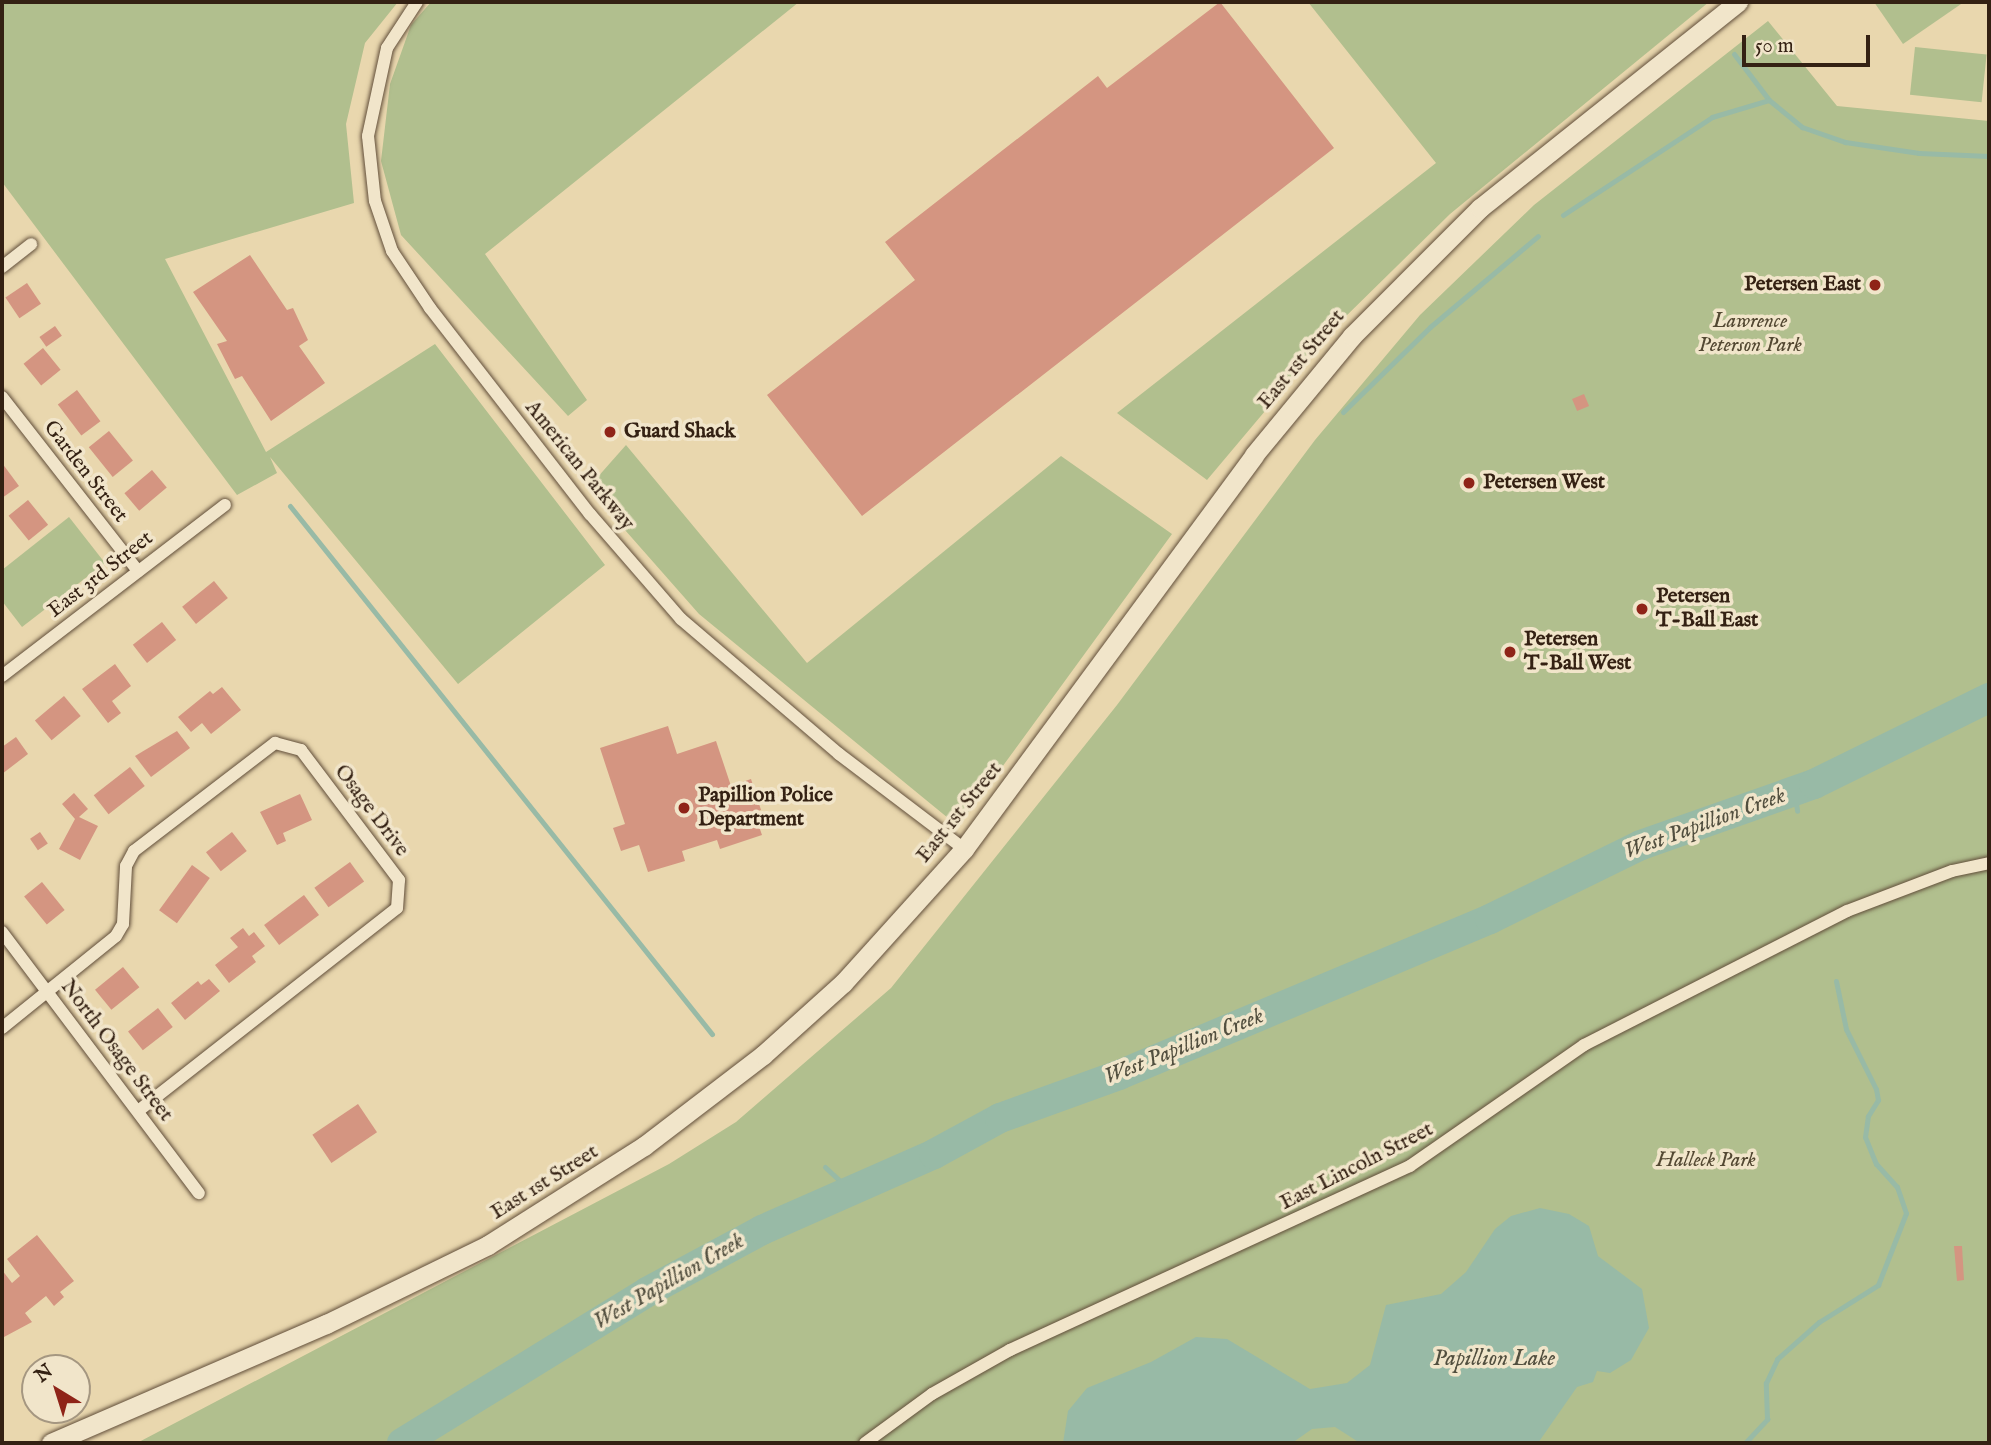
<!DOCTYPE html>
<style>
body{margin:0}
#map{position:relative;width:1991px;height:1445px;overflow:hidden;background:#e9d7ae;font-family:"IM FELL English",serif}
div>[style]{position:absolute}
[style*='--x']{left:calc(var(--x)*1px);top:calc(var(--y)*1px);width:calc(var(--w)*1px);rotate:calc(var(--a)*1deg)}
.green>*{inset:0;background:#b1bf8e;transform-origin:0 0}
.water>*{inset:0;background:#98baa6}
.stream>*{height:5px;margin:-2.5px;padding:0 2.5px;transform-origin:2.5px;border-radius:2.5px;background:#98baa6}
.river>*{height:30px;margin:-15px;padding:0 15px;transform-origin:15px;border-radius:15px;background:#98baa6}
.building>*{inset:0;background:#d49581;transform-origin:0 0}
.roads{filter:drop-shadow(0 0 2px #614e3a) drop-shadow(0 0 2px #614e3a)}
.minor>*{height:12px;margin:-6px;padding:0 6px;transform-origin:6px;border-radius:6px;background:#f1e5ca}
.secondary>*{height:19px;margin:-9.5px;padding:0 9.5px;transform-origin:9.5px;border-radius:9.5px;background:#f1e5ca}
.dots>*{width:19px;height:19px;translate:-50% -50%;box-sizing:border-box;border:4px solid #f1e5ca;border-radius:50%}
span{translate:-50% -50%;white-space:nowrap;text-align:center;line-height:1.15;-webkit-text-stroke:7px #f1e5ca;paint-order:stroke}
.poi-label{font-size:21px;color:#342113;font-weight:700}
.right{translate:-100% -50%;text-align:right}
.left{translate:0 -50%;text-align:left}
.park-label{font-size:21px;color:#534832;font-style:italic}
.street-label{font-size:21px;color:#342113}
.water-label{font-size:23px;color:#524f3f;font-style:italic}
.frame{position:absolute;inset:0;border:4px solid #342113;pointer-events:none}
.north{position:absolute;left:21px;top:1354px;width:70px;height:70px;box-sizing:border-box;background:#f1e5ca;border:2px solid #a59781;border-radius:50%;rotate:322deg;font-size:19px;font-weight:700;line-height:28px;text-align:center;color:#342113}
.north::after{content:'';display:block;margin:auto;width:24px;height:32px;background:#8f2418;clip-path:polygon(50% 0,100% 100%,50% 72%,0 100%)}
.scale{position:absolute;left:1742px;top:35px;width:128px;height:32px;box-sizing:border-box;border:4px solid #342113;border-top:0;padding-left:9px;font-size:21px;line-height:24px;white-space:nowrap;color:#342113;-webkit-text-stroke:5px #f1e5ca;paint-order:stroke}
</style>
<div id="map">
<div class="green">
<div style="clip-path:polygon(2px 2px,398px 2px,365px 43px,346px 124px,354px 203px,165px 259px,266px 452px,435px 344px,605px 565px,458px 684px,270px 457px,277px 473px,237px 495px,2px 182px)"></div>
<div style="clip-path:polygon(431px 2px,799px 2px,485px 254px,587px 400px,568px 416px,401px 235px,381px 161px,390px 84px,411px 25px)"></div>
<div style="clip-path:polygon(1308px 2px,1709px 2px,1450px 214px,1339px 323px,1207px 480px,1117px 413px,1436px 163px)"></div>
<div style="clip-path:polygon(1874px 2px,1964px 2px,1903px 44px)"></div>
<div style="clip-path:polygon(1768px 21px,1837px 106px,1989px 121px,1989px 1443px,137px 1443px,669px 1164px,736px 1122px,891px 988px,1117px 705px,1315px 440px,1420px 315px,1534px 205px)"></div>
<div style="left:1915px;top:47px;width:72px;height:48px;rotate:6deg"></div>
<div style="clip-path:polygon(626px 445px,807px 663px,1061px 456px,1172px 534px,970px 811px,948px 818px,699px 614px,588px 488px)"></div>
<div style="clip-path:polygon(69px 517px,105px 563px,22px 627px,2px 601px,2px 570px)"></div>
</div>
<div class="water">
<div style="clip-path:polygon(1540px 1208px,1569px 1214px,1589px 1226px,1598px 1256px,1642px 1289px,1649px 1328px,1631px 1360px,1610px 1373px,1597px 1371px,1593px 1382px,1577px 1387px,1538px 1443px,1360px 1443px,1335px 1427px,1312px 1429px,1292px 1443px,1063px 1443px,1068px 1411px,1087px 1388px,1151px 1362px,1196px 1337px,1227px 1339px,1310px 1389px,1347px 1383px,1370px 1365px,1386px 1305px,1441px 1294px,1466px 1272px,1495px 1229px,1511px 1216px)"></div>
</div>
<div class="stream">
<div style="--x:1734;--y:54;--w:58;--a:52.7"></div>
<div style="--x:1769;--y:100;--w:43;--a:39.3"></div>
<div style="--x:1802;--y:127;--w:46;--a:19.2"></div>
<div style="--x:1845;--y:142;--w:75;--a:8.5"></div>
<div style="--x:1919;--y:153;--w:70;--a:2.5"></div>
<div style="--x:1563;--y:215;--w:178;--a:-33.3"></div>
<div style="--x:1712;--y:117;--w:59;--a:-16.6"></div>
<div style="--x:1343;--y:412;--w:122;--a:-44.3"></div>
<div style="--x:1430;--y:327;--w:141;--a:-40.1"></div>
<div style="--x:290;--y:506;--w:676;--a:51.37"></div>
<div style="--x:1794;--y:791;--w:20;--a:81"></div>
<div style="--x:825;--y:1167;--w:34;--a:43"></div>
<div style="--x:1745;--y:1443;--w:33;--a:-47"></div>
<div style="--x:1767;--y:1419;--w:36;--a:-92"></div>
<div style="--x:1766;--y:1383;--w:26;--a:-65"></div>
<div style="--x:1777;--y:1359;--w:56;--a:-41.4"></div>
<div style="--x:1819;--y:1322;--w:70;--a:-32.1"></div>
<div style="--x:1878;--y:1285;--w:77;--a:-68.7"></div>
<div style="--x:1906;--y:1213;--w:28;--a:-109"></div>
<div style="--x:1897;--y:1187;--w:31;--a:-132"></div>
<div style="--x:1876;--y:1164;--w:29;--a:-112"></div>
<div style="--x:1865;--y:1137;--w:21;--a:-82"></div>
<div style="--x:1868;--y:1116;--w:19;--a:-58"></div>
<div style="--x:1878;--y:1100;--w:11;--a:-100"></div>
<div style="--x:1876;--y:1089;--w:67;--a:-116.6"></div>
<div style="--x:1846;--y:1029;--w:49;--a:-101.8"></div>
</div>
<div class="river">
<div style="--x:402;--y:1443;--w:288;--a:-31.6"></div>
<div style="--x:647;--y:1292;--w:131;--a:-28.3"></div>
<div style="--x:762;--y:1230;--w:188;--a:-23.8"></div>
<div style="--x:934;--y:1154;--w:75;--a:-28.6"></div>
<div style="--x:1000;--y:1118;--w:127;--a:-19.9"></div>
<div style="--x:1119;--y:1075;--w:402;--a:-22.8"></div>
<div style="--x:1490;--y:919;--w:168;--a:-26.1"></div>
<div style="--x:1641;--y:845;--w:183;--a:-19.4"></div>
<div style="--x:1814;--y:784;--w:195;--a:-26.2"></div>
</div>
<div class="building">
<div style="clip-path:polygon(1220px 2px,1334px 148px,862px 516px,767px 395px,915px 280px,885px 242px,1098px 76px,1107px 88px)"></div>
<div style="clip-path:polygon(250px 255px,287px 310px,293px 308px,308px 340px,299px 346px,325px 383px,271px 421px,242px 376px,235px 379px,217px 344px,227px 341px,193px 292px)"></div>
<div style="left:27px;top:283px;width:25px;height:26px;rotate:56deg"></div>
<div style="left:55px;top:326px;width:12px;height:19px;rotate:55deg"></div>
<div style="left:43px;top:348px;width:28px;height:25px;rotate:51deg"></div>
<div style="left:77px;top:390px;width:39px;height:24px;rotate:53deg"></div>
<div style="left:1584px;top:394px;width:13px;height:13px;rotate:67deg"></div>
<div style="left:613px;top:425px;width:8px;height:12px;rotate:50deg"></div>
<div style="left:109px;top:431px;width:38px;height:26px;rotate:51deg"></div>
<div style="clip-path:polygon(2px 463px,19px 486px,2px 498px)"></div>
<div style="left:152px;top:470px;width:23px;height:36px;rotate:50deg"></div>
<div style="left:28px;top:500px;width:32px;height:25px;rotate:51deg"></div>
<div style="left:214px;top:581px;width:22px;height:41px;rotate:51deg"></div>
<div style="left:162px;top:622px;width:23px;height:37px;rotate:52deg"></div>
<div style="clip-path:polygon(115px 664px,131px 686px,112px 701px,121px 713px,108px 723px,82px 689px)"></div>
<div style="clip-path:polygon(222px 687px,241px 710px,211px 734px,202px 723px,191px 732px,178px 717px,210px 691px,213px 694px)"></div>
<div style="left:64px;top:696px;width:26px;height:38px;rotate:50deg"></div>
<div style="clip-path:polygon(668px 726px,677px 754px,716px 741px,731px 786px,751px 779px,761px 810px,754px 812px,762px 835px,720px 849px,717px 840px,682px 851px,685px 861px,648px 872px,639px 845px,621px 851px,613px 828px,625px 824px,600px 748px)"></div>
<div style="clip-path:polygon(177px 731px,190px 748px,151px 777px,135px 756px)"></div>
<div style="clip-path:polygon(16px 737px,28px 754px,2px 774px,2px 747px)"></div>
<div style="left:130px;top:767px;width:24px;height:46px;rotate:52deg"></div>
<div style="clip-path:polygon(74px 793px,88px 809px,79px 817px,98px 826px,80px 860px,59px 849px,75px 819px,62px 804px)"></div>
<div style="clip-path:polygon(300px 794px,312px 820px,283px 833px,286px 841px,277px 845px,260px 812px)"></div>
<div style="left:40px;top:832px;width:14px;height:12px;rotate:56deg"></div>
<div style="left:232px;top:832px;width:24px;height:33px;rotate:52deg"></div>
<div style="left:350px;top:862px;width:24px;height:44px;rotate:54deg"></div>
<div style="left:192px;top:865px;width:22px;height:56px;rotate:36deg"></div>
<div style="left:42px;top:882px;width:36px;height:23px;rotate:51deg"></div>
<div style="left:304px;top:895px;width:25px;height:50px;rotate:53deg"></div>
<div style="clip-path:polygon(243px 928px,249px 936px,254px 932px,265px 946px,252px 956px,256px 962px,229px 983px,215px 965px,238px 947px,230px 938px)"></div>
<div style="left:123px;top:967px;width:26px;height:36px;rotate:51deg"></div>
<div style="clip-path:polygon(209px 979px,220px 991px,185px 1020px,171px 1003px,198px 981px,201px 985px)"></div>
<div style="left:158px;top:1008px;width:24px;height:38px;rotate:52deg"></div>
<div style="left:358px;top:1104px;width:34px;height:55px;rotate:56deg"></div>
<div style="clip-path:polygon(37px 1235px,74px 1281px,60px 1292px,64px 1297px,54px 1306px,46px 1296px,25px 1313px,32px 1322px,4px 1337px,2px 1270px,12px 1283px,20px 1276px,7px 1259px)"></div>
<div style="clip-path:polygon(1954px 1246px,1962px 1246px,1964px 1280px,1957px 1281px)"></div>
</div>
<div class="roads">
<div class="minor">
<div style="--x:417;--y:2;--w:55;--a:123.1"></div>
<div style="--x:387;--y:48;--w:90;--a:102.2"></div>
<div style="--x:368;--y:136;--w:65;--a:83.9"></div>
<div style="--x:375;--y:201;--w:53;--a:71.2"></div>
<div style="--x:392;--y:251;--w:69;--a:56.3"></div>
<div style="--x:430;--y:308;--w:261;--a:52.2"></div>
<div style="--x:590;--y:514;--w:139;--a:49.1"></div>
<div style="--x:681;--y:619;--w:208;--a:40.5"></div>
<div style="--x:839;--y:754;--w:157;--a:37.2"></div>
<div style="--x:2;--y:267;--w:37;--a:-38"></div>
<div style="--x:2;--y:397;--w:221;--a:52"></div>
<div style="--x:2;--y:676;--w:281;--a:-37.5"></div>
<div style="--x:2;--y:932;--w:327;--a:53"></div>
<div style="--x:2;--y:1028;--w:146;--a:-38.9"></div>
<div style="--x:116;--y:936;--w:14;--a:-60"></div>
<div style="--x:123;--y:924;--w:58;--a:-87"></div>
<div style="--x:126;--y:866;--w:17;--a:-62"></div>
<div style="--x:134;--y:851;--w:178;--a:-37.5"></div>
<div style="--x:275;--y:743;--w:27;--a:15"></div>
<div style="--x:301;--y:750;--w:163;--a:53"></div>
<div style="--x:399;--y:880;--w:28;--a:94"></div>
<div style="--x:397;--y:908;--w:329;--a:141.9"></div>
<div style="--x:865;--y:1443;--w:83;--a:-36.2"></div>
<div style="--x:932;--y:1394;--w:90;--a:-29.4"></div>
<div style="--x:1010;--y:1350;--w:440;--a:-24.7"></div>
<div style="--x:1410;--y:1166;--w:212;--a:-34.8"></div>
<div style="--x:1584;--y:1045;--w:295;--a:-27"></div>
<div style="--x:1847;--y:911;--w:112;--a:-20.9"></div>
<div style="--x:1952;--y:871;--w:38;--a:-12"></div>
</div>
<div class="secondary">
<div style="--x:51;--y:1443;--w:300;--a:-23.4"></div>
<div style="--x:326;--y:1324;--w:180;--a:-26"></div>
<div style="--x:488;--y:1245;--w:185;--a:-32.4"></div>
<div style="--x:644;--y:1146;--w:150;--a:-37.4"></div>
<div style="--x:763;--y:1055;--w:108;--a:-42"></div>
<div style="--x:843;--y:983;--w:181;--a:-47.9"></div>
<div style="--x:964;--y:849;--w:489;--a:-53.6"></div>
<div style="--x:1254;--y:455;--w:154;--a:-50.5"></div>
<div style="--x:1352;--y:336;--w:181;--a:-45"></div>
<div style="--x:1480;--y:208;--w:330;--a:-38.6"></div>
</div>
</div>
<div class="dots">
<div style="left:1875px;top:285px;background:#8f2418"></div>
<div style="left:610px;top:432px;background:#8f2418"></div>
<div style="left:1469px;top:483px;background:#8f2418"></div>
<div style="left:1642px;top:609px;background:#8f2418"></div>
<div style="left:1510px;top:652px;background:#8f2418"></div>
<div style="left:684px;top:808px;background:#8f2418"></div>
</div>
<div class="poi-label">
<span class="right" style="left:1861px;top:285px">Petersen East</span>
<span class="left" style="left:624px;top:432px">Guard Shack</span>
<span class="left" style="left:1483px;top:483px">Petersen West</span>
<span class="left" style="left:1656px;top:609px">Petersen<br>T-Ball East</span>
<span class="left" style="left:1524px;top:652px">Petersen<br>T-Ball West</span>
<span class="left" style="left:698px;top:808px">Papillion Police<br>Department</span>
</div>
<div class="park-label">
<span style="left:1750px;top:334px">Lawrence<br>Peterson Park</span>
<span style="left:1706px;top:1161px">Halleck Park</span>
</div>
<div class="street-label">
<span style="left:1302px;top:360px;rotate:-50deg">East 1st Street</span>
<span style="left:579px;top:466px;rotate:51deg">American Parkway</span>
<span style="left:85px;top:472px;rotate:52deg">Garden Street</span>
<span style="left:101px;top:575px;rotate:-38deg">East 3rd Street</span>
<span style="left:371px;top:811px;rotate:53deg">Osage Drive</span>
<span style="left:960px;top:813px;rotate:-51deg">East 1st Street</span>
<span style="left:116px;top:1051px;rotate:53deg">North Osage Street</span>
<span style="left:1357px;top:1167px;rotate:-27deg">East Lincoln Street</span>
<span style="left:545px;top:1183px;rotate:-32deg">East 1st Street</span>
</div>
<div class="water-label">
<span style="left:1705px;top:824px;rotate:-20deg">West Papillion Creek</span>
<span style="left:1184px;top:1047px;rotate:-22deg">West Papillion Creek</span>
<span style="left:669px;top:1282px;rotate:-30deg">West Papillion Creek</span>
<span style="left:1494px;top:1359px">Papillion Lake</span>
</div>
<div class="frame"></div>
<div class="north">N</div>
<div class="scale">50 m</div>
</div>
